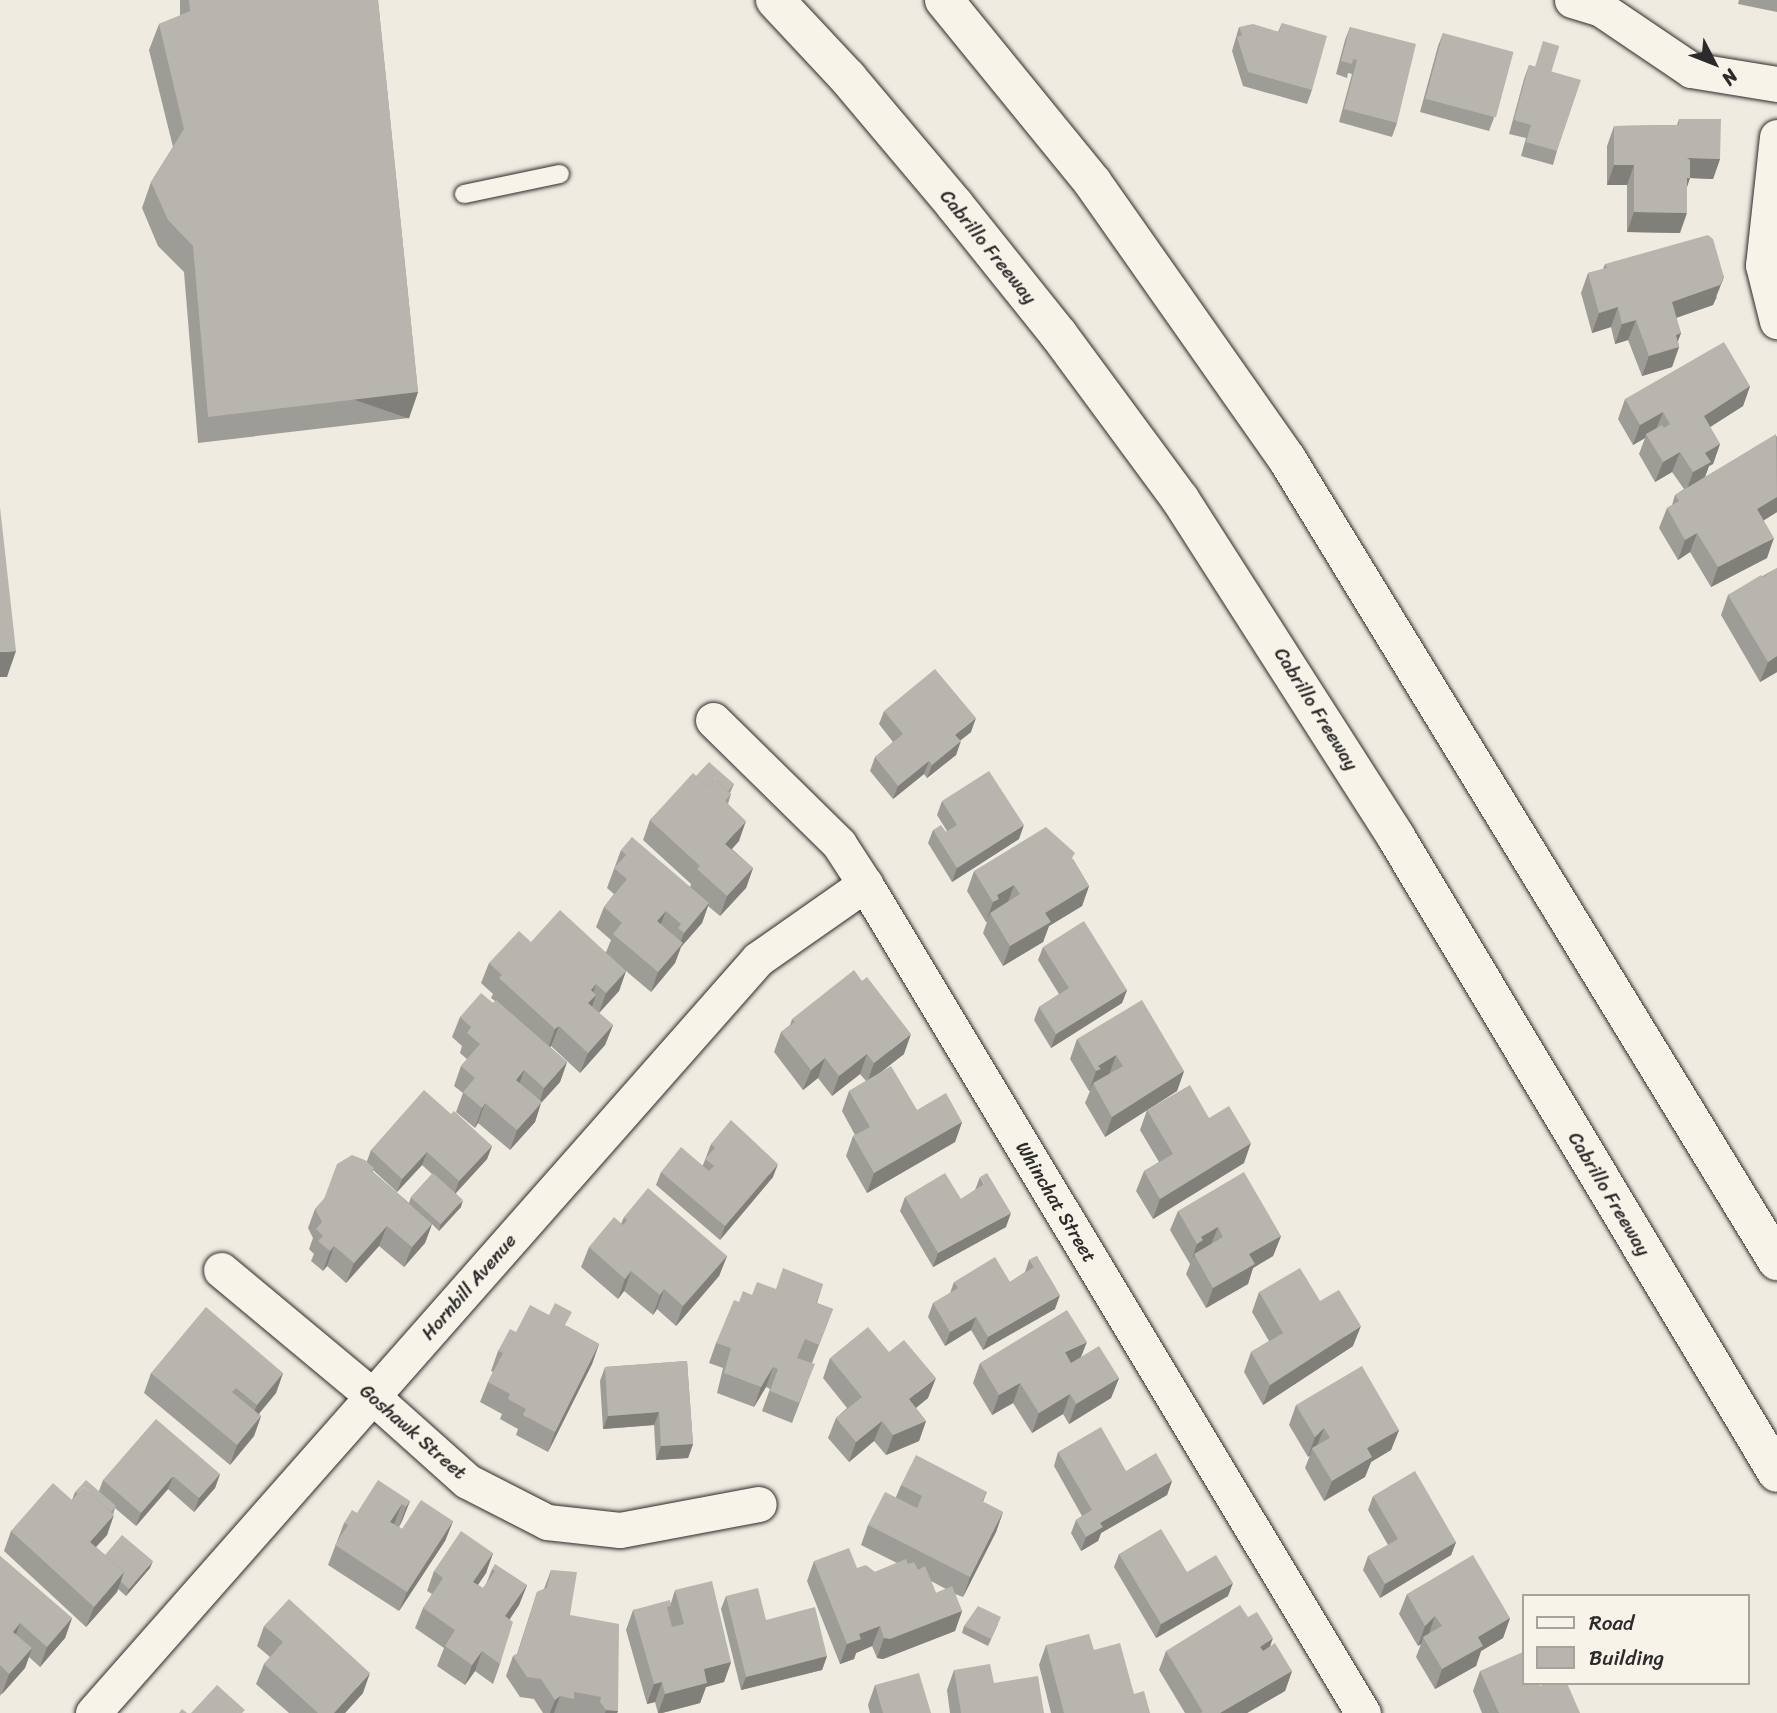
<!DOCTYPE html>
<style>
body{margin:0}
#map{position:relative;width:1777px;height:1713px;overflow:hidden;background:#efebe0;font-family:Sriracha,sans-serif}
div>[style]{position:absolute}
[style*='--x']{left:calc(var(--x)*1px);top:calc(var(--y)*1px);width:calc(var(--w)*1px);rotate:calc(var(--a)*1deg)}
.roads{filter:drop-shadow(0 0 2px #2b2b2b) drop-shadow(0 0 2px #2b2b2b)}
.service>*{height:18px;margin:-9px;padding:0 9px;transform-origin:9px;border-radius:9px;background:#f7f3e8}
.minor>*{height:35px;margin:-17.5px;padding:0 17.5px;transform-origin:17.5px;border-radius:17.5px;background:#f7f3e8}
.motorway>*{height:38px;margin:-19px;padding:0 19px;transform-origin:19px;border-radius:19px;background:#f7f3e8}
.wall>*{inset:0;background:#9e9c96}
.shaded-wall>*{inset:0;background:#817f7a;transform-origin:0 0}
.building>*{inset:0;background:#b8b5ae;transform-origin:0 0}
span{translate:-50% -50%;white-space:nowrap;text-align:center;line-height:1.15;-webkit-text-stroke:7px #f7f3e8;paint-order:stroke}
.street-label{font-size:19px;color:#2b2b2b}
.legend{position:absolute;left:1522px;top:1594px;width:228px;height:91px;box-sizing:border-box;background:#f7f3e8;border:2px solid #a5a39c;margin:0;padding:9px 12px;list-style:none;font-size:21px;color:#2b2b2b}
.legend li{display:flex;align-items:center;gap:14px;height:35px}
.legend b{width:35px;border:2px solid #a5a39c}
.north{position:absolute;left:1679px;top:28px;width:70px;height:70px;-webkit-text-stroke:5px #f7f3e8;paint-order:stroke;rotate:132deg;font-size:19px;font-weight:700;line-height:28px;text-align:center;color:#2b2b2b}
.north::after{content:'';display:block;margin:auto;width:24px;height:32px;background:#2b2b2b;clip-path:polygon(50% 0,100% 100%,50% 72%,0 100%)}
</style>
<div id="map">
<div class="roads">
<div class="service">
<div style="--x:464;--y:194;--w:98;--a:-11.8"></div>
</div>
<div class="minor">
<div style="--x:1572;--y:0;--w:30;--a:17"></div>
<div style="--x:1601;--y:9;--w:109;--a:34.1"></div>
<div style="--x:1691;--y:70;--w:87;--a:9.2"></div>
<div style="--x:1777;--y:137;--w:129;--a:96.2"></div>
<div style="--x:1763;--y:265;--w:58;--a:76"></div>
<div style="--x:713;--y:720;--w:177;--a:44.5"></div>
<div style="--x:839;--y:844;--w:48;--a:57"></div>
<div style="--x:865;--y:884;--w:967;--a:59.01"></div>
<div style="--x:221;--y:1270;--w:197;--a:39.8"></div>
<div style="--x:372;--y:1396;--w:127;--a:41.8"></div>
<div style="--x:467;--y:1481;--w:90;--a:27.1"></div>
<div style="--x:547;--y:1522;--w:73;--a:6.3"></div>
<div style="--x:620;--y:1530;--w:141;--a:-10.6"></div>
<div style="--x:93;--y:1713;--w:1005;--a:-48.59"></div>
<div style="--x:758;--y:959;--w:131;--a:-35"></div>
</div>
<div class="motorway">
<div style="--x:775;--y:0;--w:107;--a:46.9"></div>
<div style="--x:848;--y:78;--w:165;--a:49.9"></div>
<div style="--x:954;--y:204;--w:168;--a:51.3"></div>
<div style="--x:1059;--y:335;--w:204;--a:53.6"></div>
<div style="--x:1180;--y:499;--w:401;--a:57.4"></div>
<div style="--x:1396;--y:837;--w:741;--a:59.08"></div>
<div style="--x:944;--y:0;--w:236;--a:50.8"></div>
<div style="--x:1093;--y:183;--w:337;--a:54.9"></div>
<div style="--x:1287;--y:459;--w:940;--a:58.58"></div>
</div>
</div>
<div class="wall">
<div style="clip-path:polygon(180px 0,378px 0,418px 392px,409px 418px,198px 443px,184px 272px,158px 246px,142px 208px,151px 182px,173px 147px,149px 50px,159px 24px,180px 16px)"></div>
<div style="clip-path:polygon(1739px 0,1777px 0,1777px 12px,1738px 4px)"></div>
<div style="clip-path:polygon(1282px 23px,1312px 90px,1307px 104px,1243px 86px,1232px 51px,1239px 27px,1278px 32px)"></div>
<div style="clip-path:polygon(1350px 27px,1397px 123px,1392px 137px,1339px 122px,1352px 74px,1348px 73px,1347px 78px,1336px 74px,1345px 40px)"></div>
<div style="clip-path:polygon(1443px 33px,1494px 118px,1489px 131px,1420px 112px,1438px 46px)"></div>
<div style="clip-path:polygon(1529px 65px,1551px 71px,1557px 151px,1553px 165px,1521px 156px,1526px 138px,1509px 134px,1524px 79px)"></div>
<div style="clip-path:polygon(1679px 119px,1720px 159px,1713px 179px,1690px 178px,1687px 187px,1680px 233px,1627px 232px,1627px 185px,1607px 185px,1607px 146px,1614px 126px,1677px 125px)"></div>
<div style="clip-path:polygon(1605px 264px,1717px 297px,1713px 305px,1676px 318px,1681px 333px,1678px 341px,1679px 347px,1672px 367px,1642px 376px,1628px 340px,1615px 344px,1611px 327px,1592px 333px,1581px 293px,1588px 273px,1603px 269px)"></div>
<div style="clip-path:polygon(1750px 386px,1743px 406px,1710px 427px,1720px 444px,1713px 464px,1709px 466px,1705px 477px,1777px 436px,1777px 512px,1764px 520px,1767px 558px,1711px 587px,1690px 552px,1678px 560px,1659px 528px,1667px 508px,1672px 505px,1675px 495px,1684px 489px,1672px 472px,1655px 482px,1639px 454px,1645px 438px,1633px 445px,1618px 419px,1625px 399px)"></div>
<div style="clip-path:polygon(1777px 568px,1777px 672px,1760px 682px,1721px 615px,1728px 595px)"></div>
<div style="clip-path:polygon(884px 711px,971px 732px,960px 741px,956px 755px,927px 778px,924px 774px,893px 799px,870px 771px,875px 757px,893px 742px,879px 724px)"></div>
<div style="clip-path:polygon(696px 776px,734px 784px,730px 793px,731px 794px,728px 804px,739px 841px,732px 849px,753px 868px,746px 888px,720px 916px,708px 906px,702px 923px,681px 947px,675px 963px,651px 992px,626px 971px,619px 991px,599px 1013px,613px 1025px,605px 1045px,580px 1073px,551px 1046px,550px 1047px,567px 1062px,560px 1082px,541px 1103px,535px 1122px,510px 1150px,478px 1123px,475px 1128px,456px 1112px,463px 1093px,454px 1086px,461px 1066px,467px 1059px,460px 1053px,462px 1046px,452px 1037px,460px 1017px,493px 1003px,495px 1001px,491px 998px,493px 994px,481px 983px,489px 963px,531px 942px,606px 952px,611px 940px,596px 927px,604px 907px,614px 894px,607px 888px,621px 850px,690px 887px,691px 884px,643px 840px,650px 820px)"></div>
<div style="clip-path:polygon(942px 801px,1019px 839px,952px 882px,928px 843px,933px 830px,946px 832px,947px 831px,937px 815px)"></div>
<div style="clip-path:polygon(1073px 859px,1089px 886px,1082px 906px,1049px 926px,1043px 942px,1003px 966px,983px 933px,987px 922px,986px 922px,967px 891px,974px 871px)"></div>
<div style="clip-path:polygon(1043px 947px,1127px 990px,1122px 1003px,1051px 1048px,1034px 1020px,1039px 1007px,1059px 994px,1038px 960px)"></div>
<div style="clip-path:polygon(792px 1019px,904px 1054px,878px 1074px,917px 1110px,962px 1122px,955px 1142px,867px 1193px,846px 1156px,853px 1136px,855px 1135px,842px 1111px,849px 1091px,866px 1081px,860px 1074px,832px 1096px,818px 1078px,803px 1090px,774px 1052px,781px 1032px,790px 1025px)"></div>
<div style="clip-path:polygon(1077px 1039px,1184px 1071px,1177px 1091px,1105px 1137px,1085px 1103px,1090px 1091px,1089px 1091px,1070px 1059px)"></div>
<div style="clip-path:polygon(1147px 1110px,1209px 1118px,1244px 1163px,1153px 1219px,1136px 1191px,1144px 1171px,1159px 1162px,1140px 1130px)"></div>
<div style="clip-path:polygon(evenodd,451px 1114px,492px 1146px,487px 1159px,456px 1193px,461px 1207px,439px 1231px,432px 1224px,425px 1243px,404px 1267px,379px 1246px,346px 1283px,327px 1266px,323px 1271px,311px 1261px,314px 1254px,309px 1249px,313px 1238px,308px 1228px,315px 1209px,324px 1199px,367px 1161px,371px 1150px,451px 1114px,422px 1165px,432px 1174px,411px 1197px,409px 1203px,373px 1172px,373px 1170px,397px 1192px,422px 1165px)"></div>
<div style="clip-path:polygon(711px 1144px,773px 1177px,720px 1240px,656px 1185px,661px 1172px,703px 1165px)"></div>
<div style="clip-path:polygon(980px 1177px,1006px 1227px,933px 1267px,900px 1211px,905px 1197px,961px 1199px,975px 1190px)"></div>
<div style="clip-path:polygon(1178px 1211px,1281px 1236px,1273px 1256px,1253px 1268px,1248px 1284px,1206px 1308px,1186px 1274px,1190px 1264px,1170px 1230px)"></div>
<div style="clip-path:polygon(624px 1217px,727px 1256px,719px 1276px,676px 1326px,657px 1309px,653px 1315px,624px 1291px,618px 1299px,581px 1267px,589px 1247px,621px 1224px)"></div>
<div style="clip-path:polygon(1037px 1256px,1055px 1309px,983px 1350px,971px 1330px,945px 1346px,928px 1317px,933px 1303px,950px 1293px,954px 1282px,1010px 1282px,1025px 1272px,1029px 1260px)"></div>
<div style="clip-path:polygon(823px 1284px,817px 1303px,833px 1309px,812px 1363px,807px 1384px,792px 1423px,762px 1411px,770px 1389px,766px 1387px,754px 1407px,717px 1393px,723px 1368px,709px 1363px,716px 1343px,752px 1295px,776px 1289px)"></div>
<div style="clip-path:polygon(1259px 1292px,1320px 1301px,1353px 1346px,1263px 1405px,1244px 1372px,1251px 1352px,1269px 1341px,1252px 1312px)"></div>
<div style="clip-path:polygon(567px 1326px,599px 1344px,592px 1364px,548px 1452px,516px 1435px,518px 1429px,500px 1419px,502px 1414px,480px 1402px,488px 1382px,493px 1372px,491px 1371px,498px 1351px,516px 1332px)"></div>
<div style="clip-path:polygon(1081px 1357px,1119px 1378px,1111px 1398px,1069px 1424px,1063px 1414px,1032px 1433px,1013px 1403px,992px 1415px,973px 1383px,980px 1363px)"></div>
<div style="clip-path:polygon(830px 1358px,928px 1398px,916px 1408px,926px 1421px,919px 1441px,886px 1455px,874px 1441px,849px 1462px,828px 1438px,836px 1418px,847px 1408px,823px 1378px)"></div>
<div style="clip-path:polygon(687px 1361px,693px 1444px,688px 1458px,656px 1460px,654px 1425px,603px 1429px,600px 1381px,605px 1367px)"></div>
<div style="clip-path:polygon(151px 1373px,283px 1373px,276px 1393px,259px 1414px,261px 1416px,254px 1436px,230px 1465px,144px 1393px)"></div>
<div style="clip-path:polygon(1296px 1405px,1399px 1430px,1391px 1450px,1371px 1462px,1365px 1477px,1324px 1501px,1305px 1468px,1310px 1455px,1308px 1457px,1289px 1425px)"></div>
<div style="clip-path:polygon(1058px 1452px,1126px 1471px,1172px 1481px,1167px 1495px,1101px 1533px,1098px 1541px,1081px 1551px,1071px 1533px,1076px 1520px,1082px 1516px,1054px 1466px)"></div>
<div style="clip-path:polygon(220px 1474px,215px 1488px,194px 1512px,168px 1489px,136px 1526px,115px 1508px,107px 1535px,96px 1547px,105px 1555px,150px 1568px,126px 1596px,118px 1589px,117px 1592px,86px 1627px,4px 1551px,11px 1531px,72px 1500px,75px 1492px,99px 1491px,103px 1480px)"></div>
<div style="clip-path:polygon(evenodd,901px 1485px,987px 1492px,983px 1502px,1003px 1512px,996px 1532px,963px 1597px,955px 1594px,962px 1611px,955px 1631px,883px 1659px,877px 1658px,872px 1646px,856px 1653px,854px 1659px,840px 1664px,807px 1581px,814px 1561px,875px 1572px,897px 1563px,861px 1545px,868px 1525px,896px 1497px,901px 1485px,931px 1581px,946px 1589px,936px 1593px,931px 1581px)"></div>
<div style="clip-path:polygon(1373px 1496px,1456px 1542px,1451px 1555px,1380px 1598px,1363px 1570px,1368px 1556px,1388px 1545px,1368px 1510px)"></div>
<div style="clip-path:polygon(410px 1501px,402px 1521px,399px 1527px,402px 1529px,453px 1521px,445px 1541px,399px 1611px,328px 1565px,344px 1523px,357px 1513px)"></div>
<div style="clip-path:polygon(493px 1553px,486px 1573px,478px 1585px,483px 1588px,486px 1584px,492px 1569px,527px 1585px,519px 1605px,510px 1619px,500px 1664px,493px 1684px,475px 1671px,465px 1685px,437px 1666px,444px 1648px,415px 1628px,423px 1608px,432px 1594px,427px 1591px,434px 1571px)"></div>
<div style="clip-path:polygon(1119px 1554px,1187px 1572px,1228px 1596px,1156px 1638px,1114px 1567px)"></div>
<div style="clip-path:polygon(0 1556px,72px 1618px,65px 1638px,40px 1667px,29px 1657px,25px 1668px,2px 1694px,1px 1694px,0 1697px)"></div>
<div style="clip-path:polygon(551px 1570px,570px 1615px,618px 1711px,617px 1713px,543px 1713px,534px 1699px,520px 1697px,506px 1676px,513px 1656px,517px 1654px,537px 1592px,544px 1589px)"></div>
<div style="clip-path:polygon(675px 1590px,731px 1662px,724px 1682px,706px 1687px,700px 1703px,662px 1713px,658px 1713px,655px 1702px,647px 1704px,626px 1630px,633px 1610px,671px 1603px)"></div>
<div style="clip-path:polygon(1407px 1594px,1510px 1618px,1503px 1638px,1481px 1651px,1476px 1666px,1435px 1689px,1416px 1657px,1421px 1644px,1418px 1646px,1399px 1614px)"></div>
<div style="clip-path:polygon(726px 1596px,827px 1656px,822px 1670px,741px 1690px,721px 1609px)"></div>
<div style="clip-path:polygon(1248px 1617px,1270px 1646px,1292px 1671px,1285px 1691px,1247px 1713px,1185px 1713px,1159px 1670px,1166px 1651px)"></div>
<div style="clip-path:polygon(998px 1624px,988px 1646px,962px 1633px,964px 1626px)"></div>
<div style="clip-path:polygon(264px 1626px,363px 1693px,345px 1713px,289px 1713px,256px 1684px,264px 1664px,270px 1657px,257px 1646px)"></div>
<div style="clip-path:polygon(1046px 1645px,1094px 1650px,1150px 1713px,1051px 1713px,1039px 1665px)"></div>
<div style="clip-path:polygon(954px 1670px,994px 1683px,1044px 1713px,950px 1713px,947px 1690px)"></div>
<div style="clip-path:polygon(1480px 1671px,1540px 1686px,1580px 1713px,1482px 1713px,1473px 1691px)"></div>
<div style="clip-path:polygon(875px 1685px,931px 1713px,870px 1713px,868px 1705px)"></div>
</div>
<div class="shaded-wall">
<div style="clip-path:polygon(1687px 158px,1720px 159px,1713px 179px,1690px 178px,1683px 198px)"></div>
<div style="clip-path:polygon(1614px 165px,1634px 165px,1627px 185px,1607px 185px)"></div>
<div style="clip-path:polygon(1634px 212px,1687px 213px,1680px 233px,1627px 232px)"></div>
<div style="clip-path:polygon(1724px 277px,1713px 305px,1664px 322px,1672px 302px)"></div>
<div style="clip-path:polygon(1618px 307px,1611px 327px,1592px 333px,1599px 313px)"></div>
<div style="clip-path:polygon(1636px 320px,1628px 340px,1615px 344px,1622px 324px)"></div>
<div style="clip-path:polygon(1681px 333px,1675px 348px,1679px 347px,1672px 367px,1642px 376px,1649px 356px,1676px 335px)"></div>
<div style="clip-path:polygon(1750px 386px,1743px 406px,1696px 436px,1704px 416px)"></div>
<div style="left:418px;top:392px;width:28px;height:211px;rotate:109deg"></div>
<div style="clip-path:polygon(1663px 412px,1655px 432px,1646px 434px,1645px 438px,1633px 445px,1640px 425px)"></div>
<div style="clip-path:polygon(1720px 444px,1713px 464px,1709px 466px,1703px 482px,1686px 492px,1693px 472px,1705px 453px)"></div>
<div style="clip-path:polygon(1680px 452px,1672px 472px,1655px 482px,1663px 462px)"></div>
<div style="clip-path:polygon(1777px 497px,1777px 512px,1750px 529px,1757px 509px)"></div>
<div style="clip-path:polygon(1697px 533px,1690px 552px,1678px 560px,1685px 540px)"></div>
<div style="clip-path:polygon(1774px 538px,1767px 558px,1711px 587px,1718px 567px)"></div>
<div style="clip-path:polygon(16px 651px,7px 677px,0 677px,0 652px)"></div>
<div style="clip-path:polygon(1777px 656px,1777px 672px,1760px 682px,1768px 662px)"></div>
<div style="clip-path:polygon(976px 718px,971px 732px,950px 748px,955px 735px)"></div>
<div style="clip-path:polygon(961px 741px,956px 755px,927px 778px,932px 765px)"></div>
<div style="clip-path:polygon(929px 761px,924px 774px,893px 799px,898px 786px)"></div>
<div style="clip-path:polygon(746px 821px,739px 841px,718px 864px,725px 844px)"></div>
<div style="clip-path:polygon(1024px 825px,1019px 839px,952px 882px,957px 868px)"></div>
<div style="clip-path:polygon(753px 868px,746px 888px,720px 916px,727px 896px)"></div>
<div style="clip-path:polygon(1014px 885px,1007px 905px,990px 915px,990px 913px,986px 922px,993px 902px,997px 895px)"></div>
<div style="clip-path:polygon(1089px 886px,1082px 906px,1049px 926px,1043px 942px,1003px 966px,1010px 946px,1045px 913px)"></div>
<div style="clip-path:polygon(709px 903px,702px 923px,681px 947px,675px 963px,651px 992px,658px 972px,678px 948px,684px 933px)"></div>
<div style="clip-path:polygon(666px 911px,658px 931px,657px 921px)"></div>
<div style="clip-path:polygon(626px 971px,619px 991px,599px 1013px,606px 993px)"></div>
<div style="clip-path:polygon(596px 984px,590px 1001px,596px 995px,589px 1015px,581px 1023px,591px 990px)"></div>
<div style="clip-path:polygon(1127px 990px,1122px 1003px,1051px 1048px,1056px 1034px)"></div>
<div style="clip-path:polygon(613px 1025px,605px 1045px,580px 1073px,588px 1053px)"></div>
<div style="clip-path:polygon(559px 1026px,551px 1046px,548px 1049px,555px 1029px)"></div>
<div style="clip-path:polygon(911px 1034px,904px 1054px,867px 1083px,874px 1063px)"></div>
<div style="clip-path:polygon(867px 1054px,860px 1074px,832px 1096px,839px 1076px)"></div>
<div style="clip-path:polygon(1116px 1055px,1109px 1075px,1092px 1085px,1089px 1091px,1098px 1066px)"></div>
<div style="clip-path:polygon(825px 1058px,818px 1078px,803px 1090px,811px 1070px)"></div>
<div style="clip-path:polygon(567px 1062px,560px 1082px,541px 1103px,535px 1122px,510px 1150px,517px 1130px,538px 1107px,544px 1088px)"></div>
<div style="clip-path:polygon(524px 1070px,517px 1090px,516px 1080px)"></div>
<div style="clip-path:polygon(1184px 1071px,1177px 1091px,1105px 1137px,1112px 1117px)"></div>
<div style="clip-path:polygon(485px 1103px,478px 1123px,475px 1128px,482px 1108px)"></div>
<div style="clip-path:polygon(962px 1122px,955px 1142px,867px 1193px,874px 1173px)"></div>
<div style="clip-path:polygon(1251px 1143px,1244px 1163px,1153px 1219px,1160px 1199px)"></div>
<div style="clip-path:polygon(492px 1146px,487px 1159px,454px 1195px,459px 1181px)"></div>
<div style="clip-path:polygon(427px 1152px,422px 1165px,397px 1192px,402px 1179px)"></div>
<div style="clip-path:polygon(778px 1164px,773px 1177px,720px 1240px,725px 1226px)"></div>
<div style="clip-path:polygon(463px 1200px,461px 1207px,439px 1231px,441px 1224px)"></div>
<div style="clip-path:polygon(1011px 1213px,1006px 1227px,933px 1267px,938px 1253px)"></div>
<div style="clip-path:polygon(432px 1224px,425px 1243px,404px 1267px,412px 1247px)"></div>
<div style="clip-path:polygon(387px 1226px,379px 1246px,346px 1283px,354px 1263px)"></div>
<div style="clip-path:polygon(1218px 1227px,1210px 1247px,1194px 1257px,1194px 1254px,1190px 1264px,1197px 1244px,1201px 1237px)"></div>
<div style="clip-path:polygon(1281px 1236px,1273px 1256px,1253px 1268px,1248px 1284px,1206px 1308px,1213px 1288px,1249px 1254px)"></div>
<div style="clip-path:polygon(334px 1246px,327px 1266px,323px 1271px,330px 1251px)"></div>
<div style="clip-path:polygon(727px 1256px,719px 1276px,676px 1326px,683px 1306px)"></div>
<div style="clip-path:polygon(631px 1271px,624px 1291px,618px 1299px,625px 1279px)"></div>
<div style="clip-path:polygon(664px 1289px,657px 1309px,653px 1315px,660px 1295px)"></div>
<div style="clip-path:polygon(1060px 1295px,1055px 1309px,983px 1350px,988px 1337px)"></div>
<div style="clip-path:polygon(976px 1317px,971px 1330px,945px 1346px,950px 1332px)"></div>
<div style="clip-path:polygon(1361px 1326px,1353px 1346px,1263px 1405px,1270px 1385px)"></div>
<div style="clip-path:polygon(1087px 1342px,1079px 1362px,1058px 1372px,1065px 1352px)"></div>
<div style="clip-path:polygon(599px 1344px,592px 1364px,548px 1452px,555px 1432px)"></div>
<div style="clip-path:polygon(773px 1367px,766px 1387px,754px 1407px,761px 1387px)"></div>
<div style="clip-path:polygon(283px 1373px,276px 1393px,249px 1425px,257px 1405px)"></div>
<div style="clip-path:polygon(936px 1378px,928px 1398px,902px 1419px,909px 1399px)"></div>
<div style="clip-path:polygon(1119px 1378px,1111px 1398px,1069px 1424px,1076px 1404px)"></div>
<div style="clip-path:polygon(1020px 1383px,1013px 1403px,992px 1415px,999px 1395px)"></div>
<div style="clip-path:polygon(1070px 1394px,1063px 1414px,1032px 1433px,1039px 1413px)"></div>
<div style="clip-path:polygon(659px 1412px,654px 1425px,603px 1429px,608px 1416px)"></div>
<div style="clip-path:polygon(261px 1416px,254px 1436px,230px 1465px,237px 1445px)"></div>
<div style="clip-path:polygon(882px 1421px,874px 1441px,849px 1462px,856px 1442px)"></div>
<div style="clip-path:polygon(926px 1421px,919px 1441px,886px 1455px,893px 1435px)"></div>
<div style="clip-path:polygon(1324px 1428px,1316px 1448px,1312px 1448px,1310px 1455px,1308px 1457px,1315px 1437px)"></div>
<div style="clip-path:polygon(1399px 1430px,1391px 1450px,1371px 1462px,1365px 1477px,1324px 1501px,1332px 1481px,1367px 1448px)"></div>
<div style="clip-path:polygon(693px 1444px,688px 1458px,656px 1460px,661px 1446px)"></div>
<div style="clip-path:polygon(220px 1474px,215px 1488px,194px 1512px,199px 1498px)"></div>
<div style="clip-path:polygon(173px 1476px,168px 1489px,136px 1526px,141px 1513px)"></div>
<div style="clip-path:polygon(1172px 1481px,1167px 1495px,1101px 1533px,1098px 1541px,1081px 1551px,1086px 1537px,1100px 1523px)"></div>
<div style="clip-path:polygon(410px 1501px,402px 1521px,399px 1527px,406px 1507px)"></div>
<div style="clip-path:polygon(402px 1504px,394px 1524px,390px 1522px)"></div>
<div style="clip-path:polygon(1003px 1512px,996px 1532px,963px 1597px,970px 1577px)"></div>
<div style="clip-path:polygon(114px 1515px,107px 1535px,82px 1562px,90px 1542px)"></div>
<div style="clip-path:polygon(453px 1521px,445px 1541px,399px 1611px,407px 1592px)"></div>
<div style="clip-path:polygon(1456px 1542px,1451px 1555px,1380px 1598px,1385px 1584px)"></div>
<div style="clip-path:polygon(493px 1553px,486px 1573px,466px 1602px,473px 1582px)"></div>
<div style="clip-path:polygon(153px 1561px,150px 1568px,126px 1596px,129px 1589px)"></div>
<div style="clip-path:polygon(124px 1572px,117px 1592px,86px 1627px,94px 1607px)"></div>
<div style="clip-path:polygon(1233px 1583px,1228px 1596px,1156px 1638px,1161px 1624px)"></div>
<div style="clip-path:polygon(527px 1585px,519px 1605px,498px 1636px,505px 1616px)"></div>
<div style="clip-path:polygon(962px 1611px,955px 1631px,883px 1659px,877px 1658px,884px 1638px)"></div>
<div style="clip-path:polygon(1435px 1616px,1428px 1636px,1423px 1637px,1421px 1644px,1418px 1646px,1425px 1626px)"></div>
<div style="clip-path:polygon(72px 1618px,65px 1638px,40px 1667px,47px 1647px)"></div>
<div style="clip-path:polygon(1510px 1618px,1503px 1638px,1481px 1651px,1476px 1666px,1435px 1689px,1442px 1669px,1478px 1637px)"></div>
<div style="clip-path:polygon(20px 1623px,13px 1643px,13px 1632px)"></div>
<div style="clip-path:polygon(880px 1626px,872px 1646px,856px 1653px,854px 1659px,840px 1664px,847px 1644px,859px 1634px)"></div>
<div style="clip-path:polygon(1273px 1638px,1266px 1658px,1260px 1647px)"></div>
<div style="clip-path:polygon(32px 1648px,25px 1668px,2px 1694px,9px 1674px)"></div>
<div style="clip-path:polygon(482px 1651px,475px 1671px,465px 1685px,472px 1665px)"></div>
<div style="clip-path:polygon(827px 1656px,822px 1670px,741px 1690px,746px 1677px)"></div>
<div style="clip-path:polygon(731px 1662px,724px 1682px,706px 1687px,700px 1703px,662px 1713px,658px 1713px,665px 1694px,704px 1669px)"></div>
<div style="clip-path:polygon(1292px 1671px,1285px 1691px,1247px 1713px,1220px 1713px)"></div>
<div style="clip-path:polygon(370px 1673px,363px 1693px,345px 1713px,334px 1713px)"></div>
<div style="clip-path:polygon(662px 1682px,655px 1702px,647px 1704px,654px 1684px)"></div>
<div style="clip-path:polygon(560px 1696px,554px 1713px,550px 1713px,555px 1700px)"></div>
<div style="clip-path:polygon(606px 1710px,618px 1711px,617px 1713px,605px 1713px)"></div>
</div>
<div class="building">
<div style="clip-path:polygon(189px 0,378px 0,418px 392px,208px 417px,193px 246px,168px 220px,151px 182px,184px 129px,159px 24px,190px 11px)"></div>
<div style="clip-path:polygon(1282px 23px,1327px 36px,1312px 90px,1248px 72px,1237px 37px,1242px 35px,1239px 27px,1253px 24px,1279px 32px)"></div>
<div style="clip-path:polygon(1350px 27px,1416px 44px,1397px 123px,1344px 109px,1357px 60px,1353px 59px,1352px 64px,1341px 61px)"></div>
<div style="left:1443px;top:33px;width:73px;height:68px;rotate:15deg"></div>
<div style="left:1543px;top:41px;width:17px;height:27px;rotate:17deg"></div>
<div style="clip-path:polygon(1529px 65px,1581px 80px,1557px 151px,1526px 142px,1531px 125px,1514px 120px)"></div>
<div style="clip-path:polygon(1679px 119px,1721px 119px,1720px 159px,1687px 158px,1690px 160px,1690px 178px,1687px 178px,1687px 213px,1634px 212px,1634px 165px,1614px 165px,1614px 126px,1679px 125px)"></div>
<div style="clip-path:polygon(1708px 235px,1713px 239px,1724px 277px,1720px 285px,1672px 302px,1681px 333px,1676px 335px,1679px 347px,1649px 356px,1636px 320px,1622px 324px,1618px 307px,1599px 313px,1588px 273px,1607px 268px,1605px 264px)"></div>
<div style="clip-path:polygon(1724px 342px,1750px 386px,1704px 416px,1720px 444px,1705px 453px,1711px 462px,1693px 472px,1680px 452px,1663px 462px,1646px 434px,1662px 425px,1664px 428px,1670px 424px,1663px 412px,1640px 425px,1625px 399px)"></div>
<div style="clip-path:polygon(1776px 434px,1777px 497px,1757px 509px,1774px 538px,1718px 567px,1697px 533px,1685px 540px,1667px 508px,1679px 501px,1675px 495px)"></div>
<div style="clip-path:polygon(0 507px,16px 651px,0 652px)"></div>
<div style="clip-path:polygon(1777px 568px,1777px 656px,1768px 662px,1728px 595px,1761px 575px,1763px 577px)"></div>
<div style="clip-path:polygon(935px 669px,976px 718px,955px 735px,961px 741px,932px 765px,929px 761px,898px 786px,875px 757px,903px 734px,884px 711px)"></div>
<div style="clip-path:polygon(709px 762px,734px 784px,728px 791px,715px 779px,708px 787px,696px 776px)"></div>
<div style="clip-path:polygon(989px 771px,1024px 825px,957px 868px,933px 830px,941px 825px,946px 832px,957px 825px,942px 801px)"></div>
<div style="clip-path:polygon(693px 773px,708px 787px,715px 779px,731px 794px,725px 801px,746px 821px,725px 844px,753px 868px,727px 896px,697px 869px,700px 866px,650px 820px)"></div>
<div style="clip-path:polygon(1046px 827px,1075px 853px,1072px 858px,1089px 886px,1045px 913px,1051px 922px,1010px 946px,990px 913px,1020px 894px,1014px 885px,997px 895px,999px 899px,993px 902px,974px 871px)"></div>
<div style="clip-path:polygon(632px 837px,709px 903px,684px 933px,678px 928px,681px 924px,666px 911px,657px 921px,683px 943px,658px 972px,613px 934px,622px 923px,604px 907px,627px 879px,614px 868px,626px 855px,621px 850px)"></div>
<div style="clip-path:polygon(560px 910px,626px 971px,606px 993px,596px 984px,591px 990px,596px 995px,588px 1003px,613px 1025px,588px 1053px,559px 1026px,555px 1029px,499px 978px,502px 975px,489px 963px,519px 931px,531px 942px)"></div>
<div style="clip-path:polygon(1084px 921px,1127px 990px,1056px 1034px,1039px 1007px,1069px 988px,1043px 947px)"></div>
<div style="clip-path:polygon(854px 970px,862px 981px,867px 977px,911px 1034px,874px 1063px,867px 1054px,839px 1076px,825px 1058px,811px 1070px,781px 1032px,795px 1022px,792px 1019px)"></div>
<div style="clip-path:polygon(481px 993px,493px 1003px,496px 1000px,567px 1062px,544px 1088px,524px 1070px,516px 1080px,542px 1102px,517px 1130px,485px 1103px,482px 1108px,463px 1092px,475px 1078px,461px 1066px,480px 1044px,467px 1033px,471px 1027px,460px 1017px)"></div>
<div style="clip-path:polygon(1142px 1000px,1184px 1071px,1112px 1117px,1093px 1083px,1123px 1066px,1116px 1055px,1098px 1066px,1101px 1069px,1096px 1071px,1077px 1039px)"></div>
<div style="clip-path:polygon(891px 1066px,917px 1110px,946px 1093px,962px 1122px,874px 1173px,853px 1136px,870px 1127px,849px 1091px)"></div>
<div style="clip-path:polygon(1190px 1085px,1209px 1118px,1229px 1106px,1251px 1143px,1160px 1199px,1144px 1171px,1173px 1154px,1147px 1110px)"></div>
<div style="clip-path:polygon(424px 1090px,451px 1114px,454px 1111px,492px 1146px,459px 1181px,427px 1152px,402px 1179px,371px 1150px)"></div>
<div style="clip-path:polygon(731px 1120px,778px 1164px,725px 1226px,661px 1172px,681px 1147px,709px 1171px,714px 1166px,705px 1159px,715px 1148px,711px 1144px)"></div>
<div style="clip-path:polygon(352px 1155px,365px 1160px,374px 1168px,372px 1171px,432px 1224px,412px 1247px,387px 1226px,354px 1263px,334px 1246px,330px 1251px,318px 1241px,323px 1236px,316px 1229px,322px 1222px,315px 1209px,324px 1199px,337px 1164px)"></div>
<div style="clip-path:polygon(1244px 1172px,1281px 1236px,1249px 1254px,1255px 1264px,1213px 1288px,1194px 1254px,1223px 1237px,1218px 1227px,1201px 1237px,1203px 1240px,1197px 1244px,1178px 1211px)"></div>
<div style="left:433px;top:1173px;width:40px;height:33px;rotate:42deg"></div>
<div style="clip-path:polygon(945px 1173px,961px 1199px,984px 1184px,980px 1177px,987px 1173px,1011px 1213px,938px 1253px,905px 1197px)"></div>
<div style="clip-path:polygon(648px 1188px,727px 1256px,683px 1306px,664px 1289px,660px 1295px,631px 1271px,625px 1279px,589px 1247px,614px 1217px,623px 1225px,627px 1220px,624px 1217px)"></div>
<div style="clip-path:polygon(1037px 1256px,1060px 1295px,988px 1337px,976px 1317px,950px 1332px,933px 1303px,958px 1288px,954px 1282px,995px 1257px,1010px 1282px,1034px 1267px,1029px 1260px)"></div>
<div style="clip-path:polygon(783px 1268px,823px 1284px,816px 1303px,833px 1309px,819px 1345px,805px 1339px,797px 1358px,815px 1364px,799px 1403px,770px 1391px,778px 1369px,773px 1367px,761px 1387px,724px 1373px,731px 1348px,716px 1343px,734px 1300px,739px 1302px,743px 1291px,752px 1295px,757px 1282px,776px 1289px)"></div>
<div style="clip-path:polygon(1300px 1268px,1320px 1301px,1339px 1290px,1361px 1326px,1270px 1385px,1251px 1352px,1283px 1333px,1259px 1292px)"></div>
<div style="clip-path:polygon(555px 1303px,572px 1312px,565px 1325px,599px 1344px,555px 1432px,523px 1415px,526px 1409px,508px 1399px,510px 1394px,488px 1382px,503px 1353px,498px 1351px,510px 1329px,516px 1332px,530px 1305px,549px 1315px)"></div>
<div style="clip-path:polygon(206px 1307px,283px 1373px,257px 1405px,236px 1388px,232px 1392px,261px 1416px,237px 1445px,151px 1373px)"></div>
<div style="clip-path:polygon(1067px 1310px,1087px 1342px,1065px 1352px,1071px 1363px,1099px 1346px,1119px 1378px,1076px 1404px,1070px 1394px,1039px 1413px,1020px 1383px,999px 1395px,980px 1363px)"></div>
<div style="clip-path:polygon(868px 1327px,889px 1352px,904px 1340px,936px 1378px,909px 1399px,926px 1421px,893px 1435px,882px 1421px,856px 1442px,836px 1418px,862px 1397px,830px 1358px)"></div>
<div style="clip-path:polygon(687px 1361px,693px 1444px,661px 1446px,659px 1412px,608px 1416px,605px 1367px)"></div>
<div style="clip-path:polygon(1362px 1366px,1399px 1430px,1367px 1448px,1372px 1457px,1332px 1481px,1312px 1448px,1330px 1438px,1324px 1428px,1315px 1437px,1296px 1405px)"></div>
<div style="clip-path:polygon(156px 1419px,220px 1474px,199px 1498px,173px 1476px,141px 1513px,103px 1480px)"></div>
<div style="clip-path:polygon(1101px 1427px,1126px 1471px,1156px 1453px,1172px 1481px,1100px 1523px,1103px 1527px,1086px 1537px,1076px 1520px,1092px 1510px,1058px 1452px)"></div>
<div style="clip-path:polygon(916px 1455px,987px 1492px,982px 1501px,1003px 1512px,970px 1577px,868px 1525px,885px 1492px,917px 1508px,922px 1496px,901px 1485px)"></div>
<div style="clip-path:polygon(1415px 1471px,1456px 1542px,1385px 1584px,1368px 1556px,1398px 1539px,1373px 1496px)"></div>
<div style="clip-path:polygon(86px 1480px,116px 1506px,111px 1512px,84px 1487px,77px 1494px,75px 1492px)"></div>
<div style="clip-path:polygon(378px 1480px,410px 1501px,406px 1507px,402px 1504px,390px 1522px,402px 1529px,421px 1500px,453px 1521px,407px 1592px,335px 1545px,348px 1525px,344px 1523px,352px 1510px,357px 1513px)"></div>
<div style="clip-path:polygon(53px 1483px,72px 1500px,84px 1487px,114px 1515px,90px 1542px,124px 1572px,94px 1607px,11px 1531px)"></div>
<div style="clip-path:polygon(1161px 1529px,1187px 1572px,1216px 1555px,1233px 1583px,1161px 1624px,1119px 1554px)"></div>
<div style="clip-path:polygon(461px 1531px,493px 1553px,473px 1582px,483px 1588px,495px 1571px,492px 1569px,495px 1564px,527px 1585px,505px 1616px,513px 1622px,500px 1664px,482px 1651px,472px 1665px,445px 1646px,455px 1630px,423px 1608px,443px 1578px,434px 1571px)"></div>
<div style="clip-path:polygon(122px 1535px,153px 1561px,129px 1589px,121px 1582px,124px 1572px,105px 1555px)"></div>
<div style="clip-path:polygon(849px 1548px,857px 1568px,866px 1565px,875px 1572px,906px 1559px,908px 1564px,914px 1562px,918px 1570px,925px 1566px,936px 1593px,952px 1586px,962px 1611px,890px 1639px,884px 1638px,880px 1626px,859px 1634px,861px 1639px,847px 1644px,814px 1561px)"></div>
<div style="clip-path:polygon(1473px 1555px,1510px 1618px,1478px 1637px,1483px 1646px,1442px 1669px,1423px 1637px,1442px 1626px,1435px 1616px,1425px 1626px,1407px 1594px)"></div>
<div style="clip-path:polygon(0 1556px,72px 1618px,47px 1647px,20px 1623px,13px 1632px,32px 1648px,9px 1674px,0 1665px)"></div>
<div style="clip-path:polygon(551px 1570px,577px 1572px,570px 1615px,619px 1624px,618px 1711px,606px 1710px,600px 1702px,601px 1697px,574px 1692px,574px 1699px,560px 1696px,555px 1700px,541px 1679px,527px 1677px,513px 1656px,518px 1653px,537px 1592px,547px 1588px)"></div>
<div style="clip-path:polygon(712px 1581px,731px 1662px,704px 1669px,707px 1683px,665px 1694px,662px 1682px,654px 1684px,633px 1610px,670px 1600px,671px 1606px,667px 1607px,672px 1627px,684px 1624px,675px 1590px)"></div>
<div style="clip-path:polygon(758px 1588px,766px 1620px,815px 1607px,827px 1656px,746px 1677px,726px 1596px)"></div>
<div style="clip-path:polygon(289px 1599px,370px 1673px,334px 1713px,318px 1713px,264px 1664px,283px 1642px,264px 1626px)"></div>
<div style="clip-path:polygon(1240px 1605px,1248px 1617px,1257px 1612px,1273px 1638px,1260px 1647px,1263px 1651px,1275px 1643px,1292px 1671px,1220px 1713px,1200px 1713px,1203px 1712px,1166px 1651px)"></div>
<div style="clip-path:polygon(978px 1606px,1001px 1617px,991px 1639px,964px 1626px)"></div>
<div style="clip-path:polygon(1089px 1634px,1094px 1650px,1120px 1643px,1134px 1694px,1144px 1691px,1150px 1713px,1064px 1713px,1046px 1645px)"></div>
<div style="clip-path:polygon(1523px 1652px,1523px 1683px,1539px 1683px,1540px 1686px,1547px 1683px,1567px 1683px,1580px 1713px,1499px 1713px,1480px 1671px)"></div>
<div style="clip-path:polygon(990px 1664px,994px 1683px,1038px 1676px,1044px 1713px,961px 1713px,954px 1670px)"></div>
<div style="clip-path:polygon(919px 1673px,931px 1713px,883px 1713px,875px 1685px)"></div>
<div style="clip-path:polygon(217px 1685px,245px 1710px,242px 1713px,191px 1713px)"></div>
<div style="clip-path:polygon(182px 1709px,187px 1713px,179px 1713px)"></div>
</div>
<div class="street-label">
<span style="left:988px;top:247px;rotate:51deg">Cabrillo Freeway</span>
<span style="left:1316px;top:709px;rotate:58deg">Cabrillo Freeway</span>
<span style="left:1609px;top:1194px;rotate:59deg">Cabrillo Freeway</span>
<span style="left:1056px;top:1202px;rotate:59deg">Whinchat Street</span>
<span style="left:469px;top:1287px;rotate:-49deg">Hornbill Avenue</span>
<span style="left:413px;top:1432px;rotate:41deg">Goshawk Street</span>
</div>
<ul class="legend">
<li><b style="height:9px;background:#f7f3e8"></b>Road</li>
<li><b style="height:19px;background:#b8b5ae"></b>Building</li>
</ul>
<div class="north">N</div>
</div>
